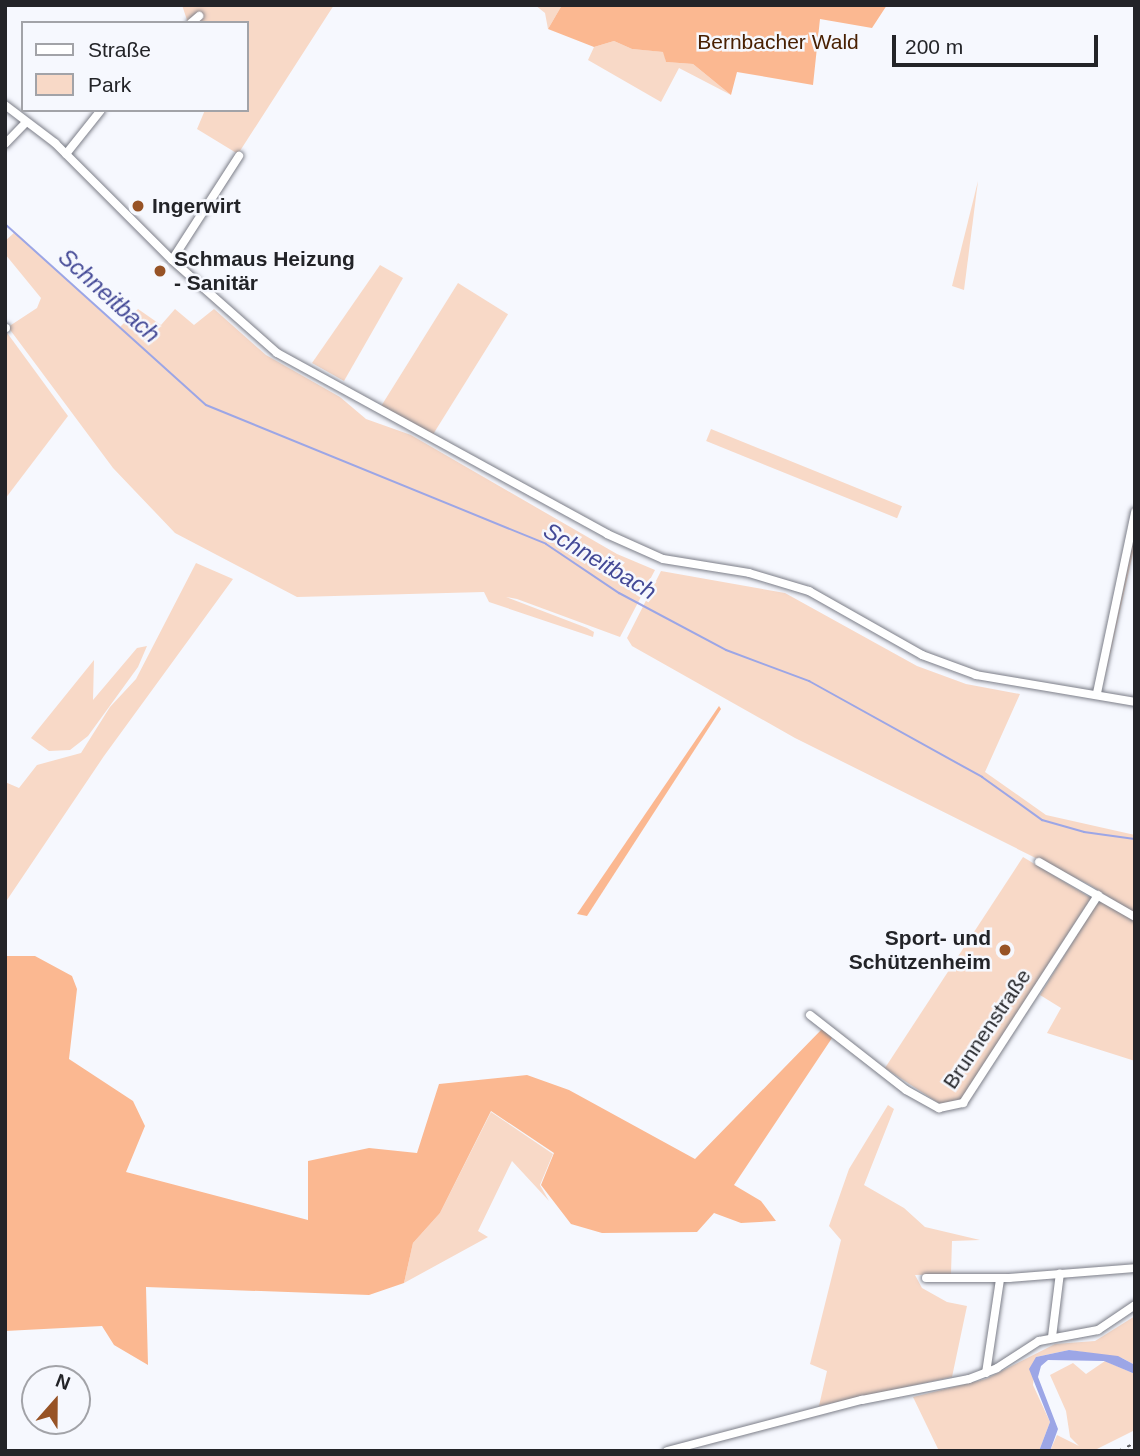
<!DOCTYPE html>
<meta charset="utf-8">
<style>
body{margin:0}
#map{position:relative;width:1140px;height:1456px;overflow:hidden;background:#f6f8fe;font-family:Arial,sans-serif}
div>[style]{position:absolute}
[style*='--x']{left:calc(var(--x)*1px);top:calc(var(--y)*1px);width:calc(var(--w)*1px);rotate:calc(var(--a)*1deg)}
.green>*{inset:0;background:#f8d9c7;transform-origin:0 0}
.forest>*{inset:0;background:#fbb891}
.water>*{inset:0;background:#9ca6e6}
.stream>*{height:2px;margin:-1px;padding:0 1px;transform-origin:1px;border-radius:1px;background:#9ca6e6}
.roads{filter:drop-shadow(0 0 2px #7c7e88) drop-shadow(0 0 2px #7c7e88)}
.street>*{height:8px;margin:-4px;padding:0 4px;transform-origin:4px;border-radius:4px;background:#fff}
.rail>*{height:2px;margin-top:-1px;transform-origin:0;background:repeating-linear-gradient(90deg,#5f6065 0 3.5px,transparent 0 10.5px)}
.dots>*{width:19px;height:19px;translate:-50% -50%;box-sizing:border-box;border:4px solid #f6f8fe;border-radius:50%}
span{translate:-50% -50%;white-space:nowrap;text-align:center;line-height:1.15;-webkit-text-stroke:5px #f6f8fe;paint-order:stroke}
.park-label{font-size:21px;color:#492002}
.poi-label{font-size:21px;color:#232428;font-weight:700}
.left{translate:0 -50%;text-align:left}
.right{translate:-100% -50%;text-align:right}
.street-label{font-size:21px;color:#232428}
.water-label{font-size:23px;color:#444996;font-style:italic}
.frame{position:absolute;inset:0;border:7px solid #232428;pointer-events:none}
.legend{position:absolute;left:21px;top:21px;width:228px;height:91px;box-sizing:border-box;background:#f6f8fe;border:2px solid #a2a3a8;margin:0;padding:9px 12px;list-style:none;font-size:21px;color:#232428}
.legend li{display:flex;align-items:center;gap:14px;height:35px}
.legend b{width:35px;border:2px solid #a2a3a8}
.north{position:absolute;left:21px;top:1365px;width:70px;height:70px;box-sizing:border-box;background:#f6f8fe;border:2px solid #a2a3a8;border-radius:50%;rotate:21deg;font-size:19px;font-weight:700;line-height:28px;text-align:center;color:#232428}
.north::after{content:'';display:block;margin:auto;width:24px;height:32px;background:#975326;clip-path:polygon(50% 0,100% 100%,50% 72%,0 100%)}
.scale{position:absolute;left:892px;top:35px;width:206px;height:32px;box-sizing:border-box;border:4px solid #232428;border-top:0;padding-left:9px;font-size:21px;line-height:24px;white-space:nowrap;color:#232428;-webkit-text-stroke:5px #f6f8fe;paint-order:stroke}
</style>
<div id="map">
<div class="green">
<div style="clip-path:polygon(182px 5px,334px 5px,238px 154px,197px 129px,205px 110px,247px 110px,247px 23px,188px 23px)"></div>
<div style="clip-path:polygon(535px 5px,562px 5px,548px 29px,545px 13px)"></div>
<div style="clip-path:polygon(614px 41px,632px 49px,664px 52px,666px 62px,693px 64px,731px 95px,679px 68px,661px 102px,588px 60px,594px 47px)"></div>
<div style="clip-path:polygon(978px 181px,964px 290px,952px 286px)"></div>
<div style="clip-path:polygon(15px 232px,119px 328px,138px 309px,161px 325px,175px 309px,194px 325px,214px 309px,266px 355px,340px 397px,366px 419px,411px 435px,617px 554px,655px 570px,620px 637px,517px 599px,506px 597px,587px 628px,594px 632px,593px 637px,489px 602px,484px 592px,297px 597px,175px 533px,113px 468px,8px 327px,37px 308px,41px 298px,5px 254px,5px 241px)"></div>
<div style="clip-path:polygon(380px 265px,403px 278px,344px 381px,312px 363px)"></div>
<div style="left:458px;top:283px;width:59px;height:147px;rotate:32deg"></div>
<div style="clip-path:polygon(5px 330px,68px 416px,5px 499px)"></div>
<div style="left:711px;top:429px;width:206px;height:13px;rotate:22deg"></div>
<div style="clip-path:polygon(1135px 533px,1135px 544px,1103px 686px)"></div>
<div style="clip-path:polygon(196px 563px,233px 579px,104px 756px,5px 903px,5px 782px,19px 788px,37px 765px,81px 753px,110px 707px,136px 679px)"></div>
<div style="clip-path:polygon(661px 571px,785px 593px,917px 666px,966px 684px,1020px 694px,985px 772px,1046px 815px,1135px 835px,1135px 914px,1090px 885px,795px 738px,632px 646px,627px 638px)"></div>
<div style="clip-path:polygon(147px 646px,138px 667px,88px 736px,70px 750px,49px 751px,31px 738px,94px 660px,93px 700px,137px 648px)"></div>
<div style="clip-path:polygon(1023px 857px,1091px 898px,961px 1099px,940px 1104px,885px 1068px)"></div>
<div style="clip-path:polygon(1104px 901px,1135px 919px,1135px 1061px,1047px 1033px,1061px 1008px,1040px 995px,1096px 904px)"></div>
<div style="clip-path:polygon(888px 1105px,894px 1109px,864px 1185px,904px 1208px,925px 1227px,980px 1240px,952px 1241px,951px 1274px,915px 1275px,922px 1288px,947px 1302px,967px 1306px,952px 1377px,819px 1406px,827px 1371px,810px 1364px,841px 1240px,829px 1226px,849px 1169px)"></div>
<div style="clip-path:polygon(491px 1112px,553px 1154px,540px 1185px,549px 1201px,512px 1161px,478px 1231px,488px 1237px,404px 1283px,413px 1243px,440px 1213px)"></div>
<div style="clip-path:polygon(1135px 1316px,1135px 1365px,1122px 1358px,1069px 1350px,1036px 1357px,1033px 1385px,1050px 1422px,1039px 1451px,939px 1451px,913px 1397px,986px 1379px,1055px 1344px,1095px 1341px)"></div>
<div style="clip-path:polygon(1105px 1361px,1135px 1374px,1135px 1430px,1093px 1451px,1050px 1451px,1057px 1435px,1079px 1446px,1070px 1437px,1066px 1411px,1050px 1375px,1073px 1363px,1086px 1374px)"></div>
</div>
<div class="forest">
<div style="clip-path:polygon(562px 5px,887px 5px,872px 28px,820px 19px,813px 85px,737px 72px,731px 95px,693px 64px,666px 62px,663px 52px,632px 49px,614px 41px,594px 47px,548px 29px)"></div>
<div style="clip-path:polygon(719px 706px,721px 709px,587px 916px,577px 914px)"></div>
<div style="clip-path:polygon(5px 956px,35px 956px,72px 976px,77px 989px,69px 1059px,133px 1101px,145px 1126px,126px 1172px,308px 1220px,308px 1161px,369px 1148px,417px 1153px,439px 1084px,527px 1075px,569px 1090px,695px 1159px,822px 1029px,832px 1038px,734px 1185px,761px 1201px,776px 1221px,741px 1223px,714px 1213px,697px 1232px,602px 1233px,571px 1224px,541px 1185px,554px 1153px,491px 1111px,440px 1213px,413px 1243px,404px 1283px,369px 1295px,146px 1287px,148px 1365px,114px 1345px,102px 1326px,5px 1331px)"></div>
</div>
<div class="water">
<div style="clip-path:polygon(1069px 1350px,1118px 1356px,1135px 1365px,1135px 1374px,1104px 1361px,1048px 1360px,1041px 1366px,1038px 1377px,1058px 1429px,1050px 1451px,1039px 1451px,1050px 1422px,1029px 1369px,1036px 1357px)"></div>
</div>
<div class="stream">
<div style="--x:5;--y:224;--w:270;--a:42"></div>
<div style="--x:206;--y:405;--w:367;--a:22.2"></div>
<div style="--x:546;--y:544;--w:88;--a:33.9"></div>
<div style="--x:619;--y:593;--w:121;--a:28"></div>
<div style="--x:726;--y:650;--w:89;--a:20.5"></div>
<div style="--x:809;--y:681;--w:198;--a:29"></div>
<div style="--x:982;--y:777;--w:74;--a:35.6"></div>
<div style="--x:1042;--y:820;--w:44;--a:15.9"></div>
<div style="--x:1084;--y:832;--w:51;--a:7.8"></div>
</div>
<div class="roads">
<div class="street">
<div style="--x:191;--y:23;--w:11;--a:-41"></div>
<div style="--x:5;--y:105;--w:63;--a:37.2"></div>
<div style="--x:55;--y:143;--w:165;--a:45"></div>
<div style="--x:172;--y:260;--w:140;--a:41.5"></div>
<div style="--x:277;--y:353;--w:376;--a:28.7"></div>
<div style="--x:607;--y:534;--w:61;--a:24.1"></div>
<div style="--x:663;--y:559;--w:87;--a:9.2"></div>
<div style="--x:749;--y:573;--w:63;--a:16.7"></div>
<div style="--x:809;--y:591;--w:130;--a:29.5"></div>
<div style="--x:922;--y:655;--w:58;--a:20.3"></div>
<div style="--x:976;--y:675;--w:161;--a:9.6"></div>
<div style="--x:5;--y:144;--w:30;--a:-46"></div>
<div style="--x:66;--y:154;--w:56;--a:-51.5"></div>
<div style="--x:172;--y:260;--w:124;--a:-57.2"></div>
<div style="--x:5;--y:328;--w:1;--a:0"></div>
<div style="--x:1097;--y:693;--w:185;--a:-78.1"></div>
<div style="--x:1039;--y:862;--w:111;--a:29.8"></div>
<div style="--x:810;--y:1015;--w:122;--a:38"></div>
<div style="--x:906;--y:1090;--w:38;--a:29"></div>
<div style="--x:939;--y:1108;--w:25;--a:-12"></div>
<div style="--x:963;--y:1103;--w:248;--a:-57"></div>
<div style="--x:926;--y:1278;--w:83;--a:0"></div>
<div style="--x:1009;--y:1278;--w:126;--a:-4.5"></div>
<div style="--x:1052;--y:1337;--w:64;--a:-82.9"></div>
<div style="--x:986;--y:1373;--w:95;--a:-81.5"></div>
<div style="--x:667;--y:1451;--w:202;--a:-14.7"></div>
<div style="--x:862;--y:1400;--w:109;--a:-11.1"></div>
<div style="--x:969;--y:1379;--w:30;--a:-21"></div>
<div style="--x:997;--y:1368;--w:50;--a:-32.7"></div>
<div style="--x:1039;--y:1341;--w:60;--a:-10.6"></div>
<div style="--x:1098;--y:1330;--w:45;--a:-34"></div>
</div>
</div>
<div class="rail">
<div style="--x:1118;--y:1451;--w:19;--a:-25"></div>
</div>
<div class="dots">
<div style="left:138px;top:206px;background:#975326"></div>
<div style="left:160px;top:271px;background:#975326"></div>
<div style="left:1005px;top:950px;background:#975326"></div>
</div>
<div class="park-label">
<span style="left:778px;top:42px">Bernbacher Wald</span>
</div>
<div class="poi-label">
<span class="left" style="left:152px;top:206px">Ingerwirt</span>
<span class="left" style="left:174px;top:271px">Schmaus Heizung<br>- Sanitär</span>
<span class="right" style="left:991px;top:950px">Sport- und<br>Schützenheim</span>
</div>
<div class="street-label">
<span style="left:987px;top:1029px;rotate:-56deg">Brunnenstraße</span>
</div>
<div class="water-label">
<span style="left:109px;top:296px;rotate:42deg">Schneitbach</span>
<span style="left:600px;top:561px;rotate:31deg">Schneitbach</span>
</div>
<div class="frame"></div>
<ul class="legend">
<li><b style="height:9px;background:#fff"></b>Straße</li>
<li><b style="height:19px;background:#f8d9c7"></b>Park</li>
</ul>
<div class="north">N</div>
<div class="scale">200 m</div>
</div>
